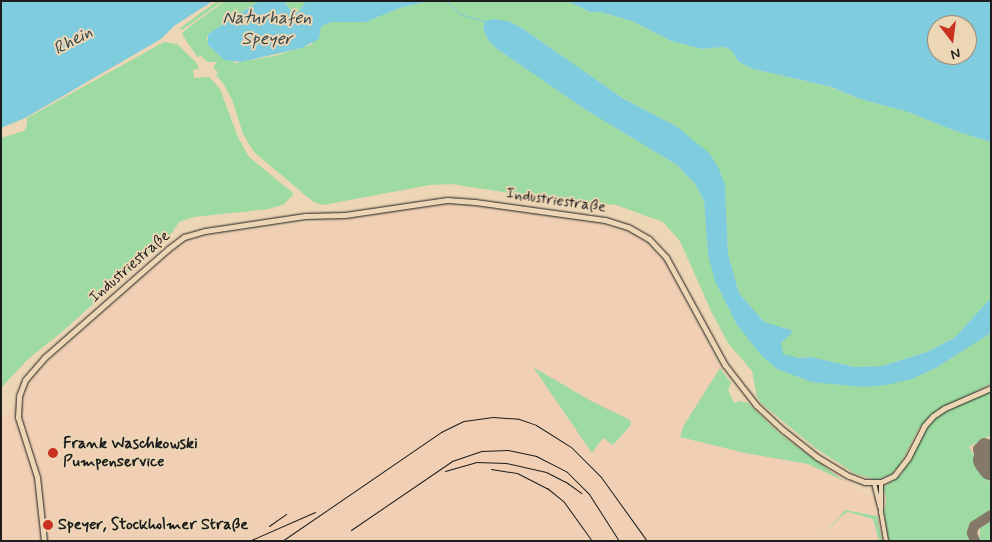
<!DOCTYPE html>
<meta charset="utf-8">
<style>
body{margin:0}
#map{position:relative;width:992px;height:542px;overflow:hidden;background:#ecd6b5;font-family:Mynerve,sans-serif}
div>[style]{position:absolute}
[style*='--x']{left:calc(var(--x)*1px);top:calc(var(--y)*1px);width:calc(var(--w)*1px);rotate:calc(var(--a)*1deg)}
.built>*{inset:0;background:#f0cfb4}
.green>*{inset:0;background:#9edba2}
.water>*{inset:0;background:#7fccde}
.stream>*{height:1px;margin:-0.5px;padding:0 0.5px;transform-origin:0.5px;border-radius:0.5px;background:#7fccde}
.taxiway>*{height:10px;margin:-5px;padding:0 5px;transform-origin:5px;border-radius:5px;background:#847968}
.runway>*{height:26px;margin:-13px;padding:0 13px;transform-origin:13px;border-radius:13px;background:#847968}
.roads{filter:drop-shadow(0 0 1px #1c1c1c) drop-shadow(0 0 1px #1c1c1c)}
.minor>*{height:4px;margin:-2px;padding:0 2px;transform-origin:2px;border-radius:2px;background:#ecd6b5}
.tertiary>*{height:5px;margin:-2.5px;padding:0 2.5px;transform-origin:2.5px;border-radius:2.5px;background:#ecd6b5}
.rail>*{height:1px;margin:-0.5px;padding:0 0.5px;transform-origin:0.5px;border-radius:0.5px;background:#1c1c1c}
.dots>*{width:14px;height:14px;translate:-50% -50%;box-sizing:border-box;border:2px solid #ecd6b5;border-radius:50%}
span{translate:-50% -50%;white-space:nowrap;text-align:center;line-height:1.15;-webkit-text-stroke:4px #ecd6b5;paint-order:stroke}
.street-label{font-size:16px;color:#1c1c1c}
.poi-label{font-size:16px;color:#1c1c1c;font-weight:700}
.left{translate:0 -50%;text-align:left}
.water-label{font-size:18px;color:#35484c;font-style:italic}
.frame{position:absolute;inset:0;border:2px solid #1c1c1c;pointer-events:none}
.north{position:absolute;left:927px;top:15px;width:50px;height:50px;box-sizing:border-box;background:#ecd6b5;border:1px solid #998c78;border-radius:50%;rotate:165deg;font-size:14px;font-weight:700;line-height:20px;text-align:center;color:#1c1c1c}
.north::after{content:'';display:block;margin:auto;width:18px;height:22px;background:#c8321e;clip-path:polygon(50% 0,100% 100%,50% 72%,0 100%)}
</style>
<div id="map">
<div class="built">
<div style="clip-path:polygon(436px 204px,483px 207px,600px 224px,632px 233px,655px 250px,672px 273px,720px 367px,731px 383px,728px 390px,734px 403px,740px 401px,748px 403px,780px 434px,870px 497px,886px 494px,991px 393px,991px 541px,1px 541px,1px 421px,10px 410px,21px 403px,26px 387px,38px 370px,169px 253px,184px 242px,211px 235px,342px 219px)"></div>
</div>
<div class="green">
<div style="clip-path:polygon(217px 1px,223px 1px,182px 30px,179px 29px)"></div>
<div style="clip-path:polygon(225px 1px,259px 1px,208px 34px,207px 39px,211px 48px,235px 63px,274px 56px,311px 45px,321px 27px,331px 22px,366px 22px,400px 8px,429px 1px,567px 1px,590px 12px,601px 12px,634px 22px,671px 41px,702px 49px,724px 47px,731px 50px,739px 62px,753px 69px,830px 87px,860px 99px,908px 112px,955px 131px,991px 142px,991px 298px,968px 323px,954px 338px,927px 352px,882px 366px,855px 367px,811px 357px,790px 358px,783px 354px,780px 348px,781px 342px,789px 336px,787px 328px,773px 326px,764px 322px,739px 293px,728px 254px,725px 185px,676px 126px,624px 99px,522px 28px,508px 21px,485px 21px,483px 28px,488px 40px,497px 49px,586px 110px,677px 165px,695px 184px,704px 201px,708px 255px,737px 325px,777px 369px,811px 382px,912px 379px,936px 368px,991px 333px,991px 384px,934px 412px,919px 428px,899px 466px,890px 475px,876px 480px,854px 473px,814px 447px,762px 404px,757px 397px,752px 371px,728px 343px,711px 311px,680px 241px,663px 222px,616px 205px,542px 198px,451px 184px,430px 185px,323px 205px,314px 202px,305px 195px,254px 152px,243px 134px,233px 102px,223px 83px,216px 75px,218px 72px,213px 68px,217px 62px,208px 62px,200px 55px,198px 58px,183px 36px,182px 33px,189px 27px)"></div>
<div style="clip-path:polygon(284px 1px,306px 1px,298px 13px,291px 11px)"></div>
<div style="clip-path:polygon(164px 42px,177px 44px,196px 62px,199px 68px,193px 70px,194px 78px,209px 77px,220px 89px,238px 137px,249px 157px,293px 193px,292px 196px,284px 204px,269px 209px,194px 217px,179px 222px,171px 234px,63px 331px,28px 359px,1px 388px,1px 138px,24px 131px,27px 125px,27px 118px)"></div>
<div style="clip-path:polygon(533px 367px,593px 402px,628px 419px,631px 421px,630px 426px,613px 445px,603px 438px,592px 453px)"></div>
<div style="clip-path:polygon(720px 368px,731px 383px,728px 390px,734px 403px,740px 401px,748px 403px,780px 434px,844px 481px,808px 464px,745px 453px,680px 437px,684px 425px)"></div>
<div style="clip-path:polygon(991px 390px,991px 437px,989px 436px,969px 447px,991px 484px,991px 511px,970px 526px,971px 541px,889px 541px,884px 512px,886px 502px,885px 492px,883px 491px,884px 487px,902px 474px,919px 438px,931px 421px,942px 412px)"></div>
<div style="clip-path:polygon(845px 510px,877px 516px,882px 541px,879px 541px,873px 519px,848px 512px,840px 517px,818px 541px)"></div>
<div style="clip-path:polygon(991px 519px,991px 541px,979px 541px,980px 528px)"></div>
</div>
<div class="water">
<div style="clip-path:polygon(1px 1px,213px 1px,174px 26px,161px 39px,25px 118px,1px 128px)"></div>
<div style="clip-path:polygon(259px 1px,284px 1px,291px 11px,298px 13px,306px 1px,429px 1px,400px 8px,366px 22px,331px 22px,321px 27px,319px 39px,302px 48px,241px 62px,224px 60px,208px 45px,208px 34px)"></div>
<div style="clip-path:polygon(evenodd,567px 1px,991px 1px,991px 142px,955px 131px,908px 112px,860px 99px,831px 87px,753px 69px,739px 62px,731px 50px,724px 47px,702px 49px,671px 41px,634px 22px,601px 12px,590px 12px,567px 1px,937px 25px,967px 25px,967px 55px,937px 55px,937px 25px)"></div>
<div style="clip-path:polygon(493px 19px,508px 21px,522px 28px,624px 99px,676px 126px,710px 154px,718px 167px,725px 185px,728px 254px,739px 293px,764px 322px,791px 330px,792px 333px,781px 343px,783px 354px,799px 358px,811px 357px,855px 367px,882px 366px,927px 352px,954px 338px,991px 298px,991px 333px,936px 368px,912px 379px,886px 385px,864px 387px,811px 382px,777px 369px,762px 356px,737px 325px,715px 281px,708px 255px,704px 201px,695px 184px,677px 165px,586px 110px,497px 49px,488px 40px,483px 28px,485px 21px)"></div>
</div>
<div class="stream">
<div style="--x:447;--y:1;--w:18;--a:45"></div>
<div style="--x:460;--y:14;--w:26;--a:16"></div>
</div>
<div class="taxiway">
<div style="--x:986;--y:460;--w:9;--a:-139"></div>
<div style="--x:979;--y:454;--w:5;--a:-101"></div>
<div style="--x:978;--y:449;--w:8;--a:-45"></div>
<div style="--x:984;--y:443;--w:7;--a:16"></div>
<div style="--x:975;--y:541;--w:9;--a:-111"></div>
<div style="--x:972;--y:533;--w:7;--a:-74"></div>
<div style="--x:974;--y:526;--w:20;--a:-33"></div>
</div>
<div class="runway">
<div style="--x:986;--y:460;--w:9;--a:54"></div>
</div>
<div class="roads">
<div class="minor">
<div style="--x:881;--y:482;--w:30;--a:90"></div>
<div style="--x:881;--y:512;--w:29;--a:80"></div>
<div style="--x:874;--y:483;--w:25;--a:76"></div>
</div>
<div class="tertiary">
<div style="--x:44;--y:541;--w:64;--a:-96.2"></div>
<div style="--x:37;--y:477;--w:63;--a:-107.6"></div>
<div style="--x:18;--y:417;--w:21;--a:-87"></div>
<div style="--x:19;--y:396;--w:17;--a:-69"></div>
<div style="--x:25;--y:380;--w:29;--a:-49"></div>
<div style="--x:44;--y:358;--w:165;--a:-41.3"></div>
<div style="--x:168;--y:249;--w:20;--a:-37"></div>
<div style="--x:184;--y:237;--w:22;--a:-16"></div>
<div style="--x:205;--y:231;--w:101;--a:-8.5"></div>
<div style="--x:305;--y:216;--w:40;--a:-1.4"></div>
<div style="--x:345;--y:215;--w:103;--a:-8.4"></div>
<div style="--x:447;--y:200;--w:28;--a:4"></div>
<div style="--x:475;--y:202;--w:131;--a:7.9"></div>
<div style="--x:605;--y:220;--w:24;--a:17"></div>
<div style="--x:628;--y:227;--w:24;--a:30"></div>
<div style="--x:649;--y:239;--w:25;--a:47"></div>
<div style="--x:666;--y:257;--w:123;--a:61.4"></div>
<div style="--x:725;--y:365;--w:51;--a:52.2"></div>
<div style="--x:756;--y:405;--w:37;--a:43"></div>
<div style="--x:783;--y:430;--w:43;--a:38.5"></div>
<div style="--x:817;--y:457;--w:37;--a:31"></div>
<div style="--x:849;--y:476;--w:17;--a:21"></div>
<div style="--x:865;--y:482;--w:16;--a:0"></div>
<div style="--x:881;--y:482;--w:14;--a:-25"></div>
<div style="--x:894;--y:476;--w:23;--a:-52"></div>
<div style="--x:908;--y:458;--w:36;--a:-63"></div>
<div style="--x:924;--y:426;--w:13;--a:-48"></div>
<div style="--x:933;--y:416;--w:14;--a:-34"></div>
<div style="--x:945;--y:408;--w:50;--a:-23.5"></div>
</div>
</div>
<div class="rail">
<div style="--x:491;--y:469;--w:26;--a:9"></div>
<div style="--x:517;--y:473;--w:34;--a:27"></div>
<div style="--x:547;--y:488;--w:22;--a:39"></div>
<div style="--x:564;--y:502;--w:48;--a:54.3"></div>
<div style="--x:445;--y:471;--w:32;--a:-16"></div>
<div style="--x:476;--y:462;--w:30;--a:2"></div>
<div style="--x:506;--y:463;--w:41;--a:12.7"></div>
<div style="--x:546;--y:472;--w:22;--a:27"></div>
<div style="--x:566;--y:482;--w:19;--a:36"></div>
<div style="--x:269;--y:526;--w:21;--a:-35"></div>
<div style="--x:351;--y:530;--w:122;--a:-34.3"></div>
<div style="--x:452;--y:461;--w:31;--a:-19"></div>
<div style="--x:481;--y:451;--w:27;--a:-2"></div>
<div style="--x:508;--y:450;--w:29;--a:12"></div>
<div style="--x:536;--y:456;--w:35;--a:27"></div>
<div style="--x:567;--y:472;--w:31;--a:45"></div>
<div style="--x:589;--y:494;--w:56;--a:57.4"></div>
<div style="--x:249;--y:541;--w:72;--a:-23.7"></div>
<div style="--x:282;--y:541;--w:193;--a:-34.4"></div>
<div style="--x:441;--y:432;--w:25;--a:-26"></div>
<div style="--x:464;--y:421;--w:29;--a:-8"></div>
<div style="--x:493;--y:417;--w:26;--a:4"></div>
<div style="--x:519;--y:419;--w:18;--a:19"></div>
<div style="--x:536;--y:425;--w:41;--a:32.2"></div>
<div style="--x:571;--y:447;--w:42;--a:45"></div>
<div style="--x:601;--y:477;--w:79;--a:54.3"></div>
</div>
<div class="dots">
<div style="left:53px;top:453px;background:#c8321e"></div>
<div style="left:48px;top:525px;background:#c8321e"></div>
</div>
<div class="street-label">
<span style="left:556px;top:201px;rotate:8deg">Industriestraße</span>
<span style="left:130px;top:267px;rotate:-41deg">Industriestraße</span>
</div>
<div class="poi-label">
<span class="left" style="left:63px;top:453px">Frank Waschkowski<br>Pumpenservice</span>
<span class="left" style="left:58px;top:525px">Speyer, Stockholmer Straße</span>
</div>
<div class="water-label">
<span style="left:267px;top:29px">Naturhafen<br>Speyer</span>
<span style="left:73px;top:41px;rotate:-29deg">Rhein</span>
</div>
<div class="frame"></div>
<div class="north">N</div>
</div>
